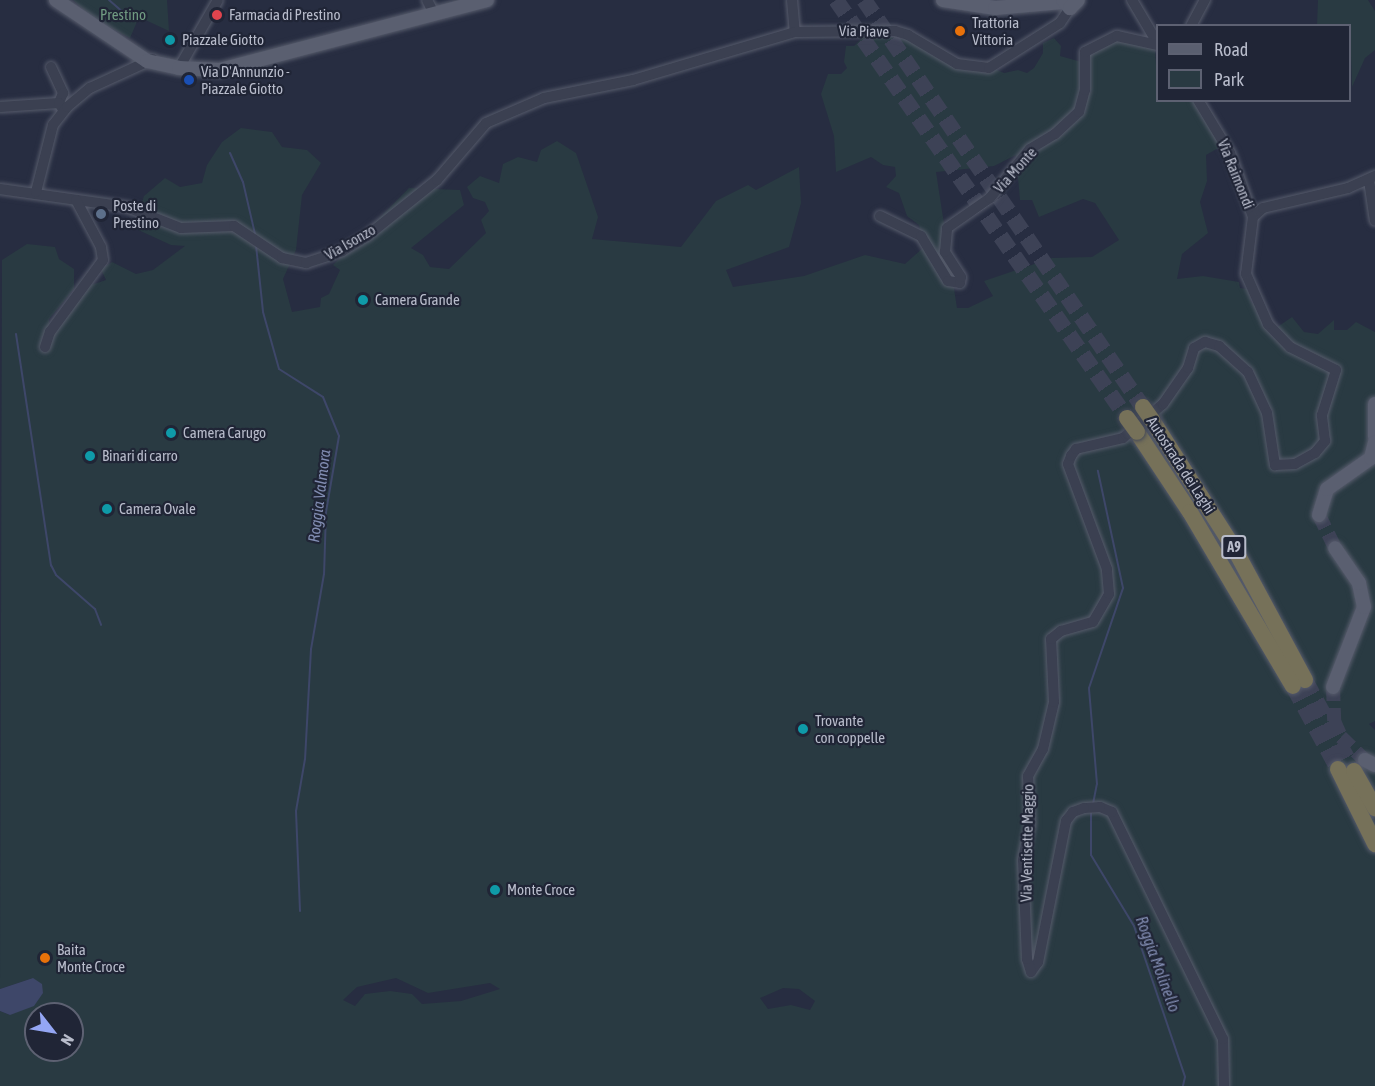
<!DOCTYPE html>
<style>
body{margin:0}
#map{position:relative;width:1375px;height:1086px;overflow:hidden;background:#272d41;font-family:"Asap Condensed",sans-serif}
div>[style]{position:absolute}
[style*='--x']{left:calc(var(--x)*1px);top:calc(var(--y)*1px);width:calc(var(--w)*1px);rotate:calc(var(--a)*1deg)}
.green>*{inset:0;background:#293a42}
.water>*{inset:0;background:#3e4769}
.stream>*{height:2px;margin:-1px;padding:0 1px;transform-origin:1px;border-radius:1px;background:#3e4769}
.major-tunnel>*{height:14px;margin-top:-7px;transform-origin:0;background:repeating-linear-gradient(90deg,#3d4256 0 14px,transparent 0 21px)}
.highway-tunnel>*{height:16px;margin-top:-8px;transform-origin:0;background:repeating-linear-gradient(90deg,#3d4256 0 16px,transparent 0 24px)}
.roads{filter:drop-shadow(0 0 2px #565b6b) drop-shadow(0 0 2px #565b6b)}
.minor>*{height:10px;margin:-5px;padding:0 5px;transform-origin:5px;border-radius:5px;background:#3b4051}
.major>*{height:14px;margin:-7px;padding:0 7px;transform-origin:7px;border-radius:7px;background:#5a5f70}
.highway>*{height:16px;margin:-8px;padding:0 8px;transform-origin:8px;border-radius:8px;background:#767159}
.bridges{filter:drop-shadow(0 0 2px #434858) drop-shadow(0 0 2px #434858)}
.highway-bridge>*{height:16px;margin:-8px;padding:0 8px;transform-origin:8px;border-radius:8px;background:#767159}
.dots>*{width:16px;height:16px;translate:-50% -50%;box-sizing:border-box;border:3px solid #202536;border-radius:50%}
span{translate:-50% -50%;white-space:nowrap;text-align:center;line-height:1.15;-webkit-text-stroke:4.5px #202536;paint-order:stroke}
.shield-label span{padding:2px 4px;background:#202536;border:2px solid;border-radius:4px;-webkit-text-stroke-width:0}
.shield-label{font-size:14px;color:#b8bccb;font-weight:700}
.park-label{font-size:15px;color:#709b82}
.poi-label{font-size:15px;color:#b8bccb}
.left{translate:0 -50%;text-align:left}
.street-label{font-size:15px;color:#b8bccb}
.water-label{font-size:16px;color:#818cb1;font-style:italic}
.legend{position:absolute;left:1156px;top:24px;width:195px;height:78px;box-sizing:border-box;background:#202536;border:2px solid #5d6172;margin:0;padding:8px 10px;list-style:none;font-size:18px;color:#b8bccb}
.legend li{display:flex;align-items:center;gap:12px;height:30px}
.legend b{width:30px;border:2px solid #5d6172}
.north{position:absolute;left:24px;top:1002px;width:60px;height:60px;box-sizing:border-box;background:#202536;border:2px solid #5d6172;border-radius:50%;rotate:121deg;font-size:16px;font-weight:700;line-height:24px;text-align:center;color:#b8bccb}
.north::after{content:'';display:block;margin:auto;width:21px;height:27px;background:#94a6f4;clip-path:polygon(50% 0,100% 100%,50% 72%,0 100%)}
</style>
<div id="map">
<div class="green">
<div style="clip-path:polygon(73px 0,167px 0,169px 31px,139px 17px,130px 38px,92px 18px)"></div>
<div style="clip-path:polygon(1318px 0,1368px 0,1375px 11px,1375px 50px,1365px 58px,1352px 87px,1350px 26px,1317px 25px)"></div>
<div style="clip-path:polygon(evenodd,867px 33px,908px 40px,952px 58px,982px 63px,1004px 73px,1018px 70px,1027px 73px,1034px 68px,1043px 53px,1043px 43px,1054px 38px,1061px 46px,1060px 56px,1085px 63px,1095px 47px,1121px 40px,1155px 48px,1158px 100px,1197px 101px,1222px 146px,1206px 155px,1207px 181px,1200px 202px,1208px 233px,1182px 254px,1177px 279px,1203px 276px,1239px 282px,1240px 288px,1248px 289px,1251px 302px,1276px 328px,1292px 317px,1304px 332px,1318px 334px,1334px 320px,1334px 330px,1347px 330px,1356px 322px,1375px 332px,1375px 721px,1369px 724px,1375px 730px,1375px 1086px,0 1086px,0 1011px,10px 1015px,33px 978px,0 989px,2px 260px,27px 244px,55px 247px,59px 259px,74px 269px,74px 289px,49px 319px,50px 340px,57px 322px,91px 285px,106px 280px,101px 269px,112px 262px,136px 274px,153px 270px,185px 246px,171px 245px,134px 228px,144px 196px,165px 178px,180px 187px,202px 183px,207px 165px,222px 142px,241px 128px,272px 132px,282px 147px,307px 150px,321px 163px,302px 195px,296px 250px,283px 279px,292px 312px,320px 307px,321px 298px,329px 294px,340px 270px,333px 265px,409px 188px,460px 190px,464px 205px,411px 248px,423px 255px,430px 267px,449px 269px,486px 233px,481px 220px,489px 211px,485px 202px,473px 198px,467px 187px,480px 176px,499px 183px,503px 164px,518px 157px,537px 162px,541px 150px,557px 141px,576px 153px,598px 217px,592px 239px,681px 247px,716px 201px,748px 185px,756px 190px,799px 167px,801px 203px,789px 247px,726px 270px,733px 287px,804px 276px,865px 255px,905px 264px,924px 247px,919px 225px,907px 216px,899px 193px,886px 187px,896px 176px,895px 167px,883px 165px,871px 157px,836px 172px,834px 136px,821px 94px,828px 74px,841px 74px,847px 68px,844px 62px,846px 46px,854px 46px,867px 33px,1016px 155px,1020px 200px,1032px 200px,1039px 217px,1083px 199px,1095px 203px,1119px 240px,1092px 257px,1052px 258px,984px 281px,993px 296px,968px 308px,957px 308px,936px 172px,994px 166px,1016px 155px,867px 33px,396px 978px,428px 993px,490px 983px,500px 989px,461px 1001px,422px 1004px,412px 994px,390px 991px,365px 994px,355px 1006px,343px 1000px,357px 987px,396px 978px,867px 33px,783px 988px,799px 989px,815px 1001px,810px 1010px,791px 1005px,768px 1009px,760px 998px,783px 988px,867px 33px,36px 1014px,72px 1014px,72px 1050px,36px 1050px,36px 1014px)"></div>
</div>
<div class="water">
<div style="clip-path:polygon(33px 978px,42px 984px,43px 993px,34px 1006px,10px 1015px,0 1011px,0 989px)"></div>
</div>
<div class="stream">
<div style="--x:109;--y:0;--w:32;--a:41"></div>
<div style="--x:230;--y:153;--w:32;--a:66"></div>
<div style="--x:243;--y:182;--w:53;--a:77"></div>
<div style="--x:256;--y:245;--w:67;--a:84"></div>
<div style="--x:263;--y:312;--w:59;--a:74.3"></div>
<div style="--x:279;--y:369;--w:52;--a:32.5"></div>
<div style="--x:323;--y:397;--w:42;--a:67.7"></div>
<div style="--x:339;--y:436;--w:77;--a:99.7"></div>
<div style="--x:326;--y:512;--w:62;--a:91.8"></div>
<div style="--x:324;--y:574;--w:76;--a:99.8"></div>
<div style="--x:311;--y:649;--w:110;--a:93.1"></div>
<div style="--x:305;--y:759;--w:53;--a:99.8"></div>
<div style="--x:296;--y:811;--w:100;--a:87.7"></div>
<div style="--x:16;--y:334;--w:234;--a:81.4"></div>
<div style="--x:51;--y:565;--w:11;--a:63"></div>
<div style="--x:56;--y:575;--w:52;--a:41.1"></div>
<div style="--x:95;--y:609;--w:17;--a:69"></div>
<div style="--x:1093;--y:804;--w:20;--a:-79"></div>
<div style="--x:1097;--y:784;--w:96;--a:-94.8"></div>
<div style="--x:1089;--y:688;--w:106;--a:-71.2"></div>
<div style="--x:1123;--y:588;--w:120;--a:-102.1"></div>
<div style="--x:1091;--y:812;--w:43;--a:90"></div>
<div style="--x:1091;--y:855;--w:83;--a:58.8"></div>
<div style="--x:1134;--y:926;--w:159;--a:71.3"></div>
<div style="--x:1185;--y:1077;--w:9;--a:103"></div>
</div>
<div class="major-tunnel">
<div style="--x:1319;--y:515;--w:37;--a:64"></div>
<div style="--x:1333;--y:687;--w:34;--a:88"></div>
<div style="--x:1334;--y:721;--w:17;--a:66"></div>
<div style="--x:1341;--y:737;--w:33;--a:44"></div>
</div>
<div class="highway-tunnel">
<div style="--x:836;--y:0;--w:509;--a:55.16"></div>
<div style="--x:864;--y:0;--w:493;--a:55.6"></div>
<div style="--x:1305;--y:680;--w:103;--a:61.7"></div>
<div style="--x:1293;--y:686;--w:94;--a:61.5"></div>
</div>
<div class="roads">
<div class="minor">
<div style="--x:427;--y:0;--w:13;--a:63"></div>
<div style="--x:792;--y:0;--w:32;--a:85"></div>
<div style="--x:1132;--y:0;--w:51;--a:59.4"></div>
<div style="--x:1191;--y:26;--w:30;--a:-62"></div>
<div style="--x:51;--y:67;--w:29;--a:65"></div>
<div style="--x:63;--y:93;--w:11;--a:112"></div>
<div style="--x:179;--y:68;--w:78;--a:-60.2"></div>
<div style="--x:1198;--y:100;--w:62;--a:58.9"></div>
<div style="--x:1230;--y:153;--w:68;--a:70.2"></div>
<div style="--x:0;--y:107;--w:59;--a:-3.9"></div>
<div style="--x:59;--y:103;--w:9;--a:58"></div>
<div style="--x:1369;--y:180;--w:41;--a:81.7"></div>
<div style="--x:0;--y:189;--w:128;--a:8.1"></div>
<div style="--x:127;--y:207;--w:58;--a:21.3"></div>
<div style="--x:181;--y:228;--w:53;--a:-2.2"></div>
<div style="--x:234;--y:226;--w:58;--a:33.7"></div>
<div style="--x:282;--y:258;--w:25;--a:12"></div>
<div style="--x:306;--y:263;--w:38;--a:-18"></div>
<div style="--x:342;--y:251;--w:29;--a:-31"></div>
<div style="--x:367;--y:236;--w:90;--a:-38.7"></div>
<div style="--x:437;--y:180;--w:75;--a:-49.3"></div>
<div style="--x:486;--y:123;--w:63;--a:-23.3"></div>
<div style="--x:544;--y:98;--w:91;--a:-11.4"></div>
<div style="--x:633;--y:80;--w:169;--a:-16.5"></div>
<div style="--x:795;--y:32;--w:100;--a:-0.6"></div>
<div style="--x:895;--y:31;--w:14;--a:17"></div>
<div style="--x:908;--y:35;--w:57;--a:30.6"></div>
<div style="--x:957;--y:64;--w:32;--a:7"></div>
<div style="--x:989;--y:68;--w:84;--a:-32.4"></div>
<div style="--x:1060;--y:23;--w:18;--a:-56"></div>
<div style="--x:36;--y:192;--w:69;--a:-75.8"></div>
<div style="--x:53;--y:125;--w:23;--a:-52"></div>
<div style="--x:67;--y:107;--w:30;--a:-40"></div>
<div style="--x:90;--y:88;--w:69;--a:-24.7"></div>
<div style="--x:880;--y:216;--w:46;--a:26"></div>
<div style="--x:921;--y:236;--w:52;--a:59"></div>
<div style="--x:948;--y:281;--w:12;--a:9"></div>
<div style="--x:960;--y:283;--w:6;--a:-81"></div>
<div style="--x:961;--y:277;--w:30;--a:-123"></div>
<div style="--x:945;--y:252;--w:24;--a:-85"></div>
<div style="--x:947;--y:228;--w:52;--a:-34.9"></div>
<div style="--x:990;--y:198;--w:63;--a:-50.8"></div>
<div style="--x:1030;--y:149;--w:29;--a:-31"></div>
<div style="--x:1055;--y:134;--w:33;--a:-43"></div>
<div style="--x:1079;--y:112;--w:23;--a:-75"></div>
<div style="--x:1085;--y:90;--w:38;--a:-90"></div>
<div style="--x:1085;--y:52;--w:36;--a:-27"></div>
<div style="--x:1117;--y:36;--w:42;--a:12.4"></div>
<div style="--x:1253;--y:217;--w:13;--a:-42"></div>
<div style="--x:1263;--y:208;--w:87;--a:-13.2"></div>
<div style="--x:1348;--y:188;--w:30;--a:-24"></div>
<div style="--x:45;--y:347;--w:16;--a:-72"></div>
<div style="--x:50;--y:332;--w:89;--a:-53.6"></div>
<div style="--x:103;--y:260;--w:13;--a:-99"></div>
<div style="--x:101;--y:247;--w:53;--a:-118"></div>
<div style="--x:1224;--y:1086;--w:47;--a:-91.2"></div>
<div style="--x:1223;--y:1039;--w:253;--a:-116.1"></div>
<div style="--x:1112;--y:812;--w:13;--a:-157"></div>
<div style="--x:1100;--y:807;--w:16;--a:176"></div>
<div style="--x:1084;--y:808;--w:12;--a:160"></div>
<div style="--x:1073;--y:812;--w:11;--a:128"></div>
<div style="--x:1066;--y:821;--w:144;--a:101.2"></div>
<div style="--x:1038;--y:962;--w:12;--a:125"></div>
<div style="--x:1031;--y:972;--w:14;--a:-107"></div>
<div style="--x:1027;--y:959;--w:99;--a:-92.3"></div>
<div style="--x:1023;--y:860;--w:38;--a:-79"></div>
<div style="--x:1030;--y:823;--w:47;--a:-92.4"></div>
<div style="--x:1028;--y:776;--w:31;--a:-61"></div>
<div style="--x:1043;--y:749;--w:48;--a:-76.8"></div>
<div style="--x:1054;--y:702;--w:63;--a:-92.7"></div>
<div style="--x:1051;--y:639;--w:13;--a:-39"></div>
<div style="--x:1061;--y:631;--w:33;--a:-16"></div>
<div style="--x:1093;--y:622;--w:32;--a:-60"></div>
<div style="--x:1109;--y:594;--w:25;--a:-95"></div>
<div style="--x:1107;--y:569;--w:112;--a:-110.4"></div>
<div style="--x:1068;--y:464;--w:9;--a:-69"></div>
<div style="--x:1071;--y:456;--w:9;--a:-54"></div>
<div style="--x:1076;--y:449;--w:48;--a:-13.2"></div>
<div style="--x:1123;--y:438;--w:52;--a:-40.4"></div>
<div style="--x:1163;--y:404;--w:44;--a:-55.2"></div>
<div style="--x:1188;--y:368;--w:21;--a:-73"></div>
<div style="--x:1194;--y:348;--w:13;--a:-29"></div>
<div style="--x:1205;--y:342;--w:15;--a:16"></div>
<div style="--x:1219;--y:346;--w:39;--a:42"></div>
<div style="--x:1248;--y:372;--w:45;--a:65.1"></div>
<div style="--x:1267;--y:413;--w:53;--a:81.3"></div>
<div style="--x:1275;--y:465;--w:20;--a:-3"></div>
<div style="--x:1295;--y:464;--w:23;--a:-29"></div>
<div style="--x:1315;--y:453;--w:16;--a:-50"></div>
<div style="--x:1325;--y:441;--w:26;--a:-97"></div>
<div style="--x:1322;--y:415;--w:47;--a:-72.7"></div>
<div style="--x:1336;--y:370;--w:51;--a:-153.4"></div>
<div style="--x:1290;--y:347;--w:32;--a:-134"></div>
<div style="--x:1268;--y:324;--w:55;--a:-113.7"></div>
<div style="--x:1246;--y:274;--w:57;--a:-83"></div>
</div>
<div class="major">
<div style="--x:56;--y:0;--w:110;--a:33.8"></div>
<div style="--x:147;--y:61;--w:33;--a:12"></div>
<div style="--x:179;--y:68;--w:41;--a:2.8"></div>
<div style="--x:220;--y:70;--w:276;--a:-14.7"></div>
<div style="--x:943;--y:0;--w:53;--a:8.7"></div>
<div style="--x:995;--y:8;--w:68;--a:-5"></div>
<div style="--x:1063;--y:0;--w:11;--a:49"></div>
<div style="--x:1070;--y:8;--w:11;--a:-45"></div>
<div style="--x:1375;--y:404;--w:33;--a:90"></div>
<div style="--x:1319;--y:515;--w:27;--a:-73"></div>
<div style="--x:1327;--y:489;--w:54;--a:-35.2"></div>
<div style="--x:1371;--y:458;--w:16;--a:-76"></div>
<div style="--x:1333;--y:687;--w:86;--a:-68.8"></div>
<div style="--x:1364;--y:607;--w:25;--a:-102"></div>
<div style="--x:1359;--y:583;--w:42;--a:-124.4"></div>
<div style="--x:1365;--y:760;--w:11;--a:27"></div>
</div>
<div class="highway">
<div style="--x:1152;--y:420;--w:152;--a:57.4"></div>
<div style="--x:1234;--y:548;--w:150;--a:61.7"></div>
<div style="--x:1137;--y:432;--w:96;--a:56.5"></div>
<div style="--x:1190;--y:512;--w:202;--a:59.4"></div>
<div style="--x:1338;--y:769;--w:84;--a:63.7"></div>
<div style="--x:1354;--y:771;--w:43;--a:60.4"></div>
</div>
</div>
<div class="bridges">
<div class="highway-bridge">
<div style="--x:1143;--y:407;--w:16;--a:55"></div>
<div style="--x:1127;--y:418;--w:17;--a:54"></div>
</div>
</div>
<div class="dots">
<div style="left:217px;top:15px;background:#e0444e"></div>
<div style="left:960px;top:31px;background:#e8710a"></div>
<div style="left:170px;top:40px;background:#0f9aa8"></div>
<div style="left:189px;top:80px;background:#1a4fb4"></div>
<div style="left:101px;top:214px;background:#5c6f8a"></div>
<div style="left:363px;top:300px;background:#0f9aa8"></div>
<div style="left:171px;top:433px;background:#0f9aa8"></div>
<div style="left:90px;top:456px;background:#0f9aa8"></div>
<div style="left:107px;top:509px;background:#0f9aa8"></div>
<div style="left:803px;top:729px;background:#0f9aa8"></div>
<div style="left:495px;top:890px;background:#0f9aa8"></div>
<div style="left:45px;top:958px;background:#e8710a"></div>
</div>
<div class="shield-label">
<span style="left:1234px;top:547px">A9</span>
</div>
<div class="park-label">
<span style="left:123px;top:15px">Prestino</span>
</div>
<div class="poi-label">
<span class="left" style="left:229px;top:15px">Farmacia di Prestino</span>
<span class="left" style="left:972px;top:31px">Trattoria<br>Vittoria</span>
<span class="left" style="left:182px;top:40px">Piazzale Giotto</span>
<span class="left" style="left:201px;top:80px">Via D'Annunzio -<br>Piazzale Giotto</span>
<span class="left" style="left:113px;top:214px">Poste di<br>Prestino</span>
<span class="left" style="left:375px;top:300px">Camera Grande</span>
<span class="left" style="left:183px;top:433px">Camera Carugo</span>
<span class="left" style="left:102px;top:456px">Binari di carro</span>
<span class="left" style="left:119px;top:509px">Camera Ovale</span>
<span class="left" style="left:815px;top:729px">Trovante<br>con coppelle</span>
<span class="left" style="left:507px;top:890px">Monte Croce</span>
<span class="left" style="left:57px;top:958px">Baita<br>Monte Croce</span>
</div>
<div class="street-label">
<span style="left:864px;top:31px;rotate:1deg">Via Piave</span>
<span style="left:1015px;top:170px;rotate:-48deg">Via Monte</span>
<span style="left:1236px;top:174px;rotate:68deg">Via Raimondi</span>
<span style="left:350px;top:242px;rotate:-30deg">Via Isonzo</span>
<span style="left:1181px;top:465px;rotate:57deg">Autostrada dei Laghi</span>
<span style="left:1027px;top:843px;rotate:-89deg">Via Ventisette Maggio</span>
</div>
<div class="water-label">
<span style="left:319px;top:496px;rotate:-83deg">Roggia Valmora</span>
<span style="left:1158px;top:964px;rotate:70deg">Roggia Molinello</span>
</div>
<ul class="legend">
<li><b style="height:8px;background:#5a5f70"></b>Road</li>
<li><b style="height:16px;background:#293a42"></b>Park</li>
</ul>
<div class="north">N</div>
</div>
